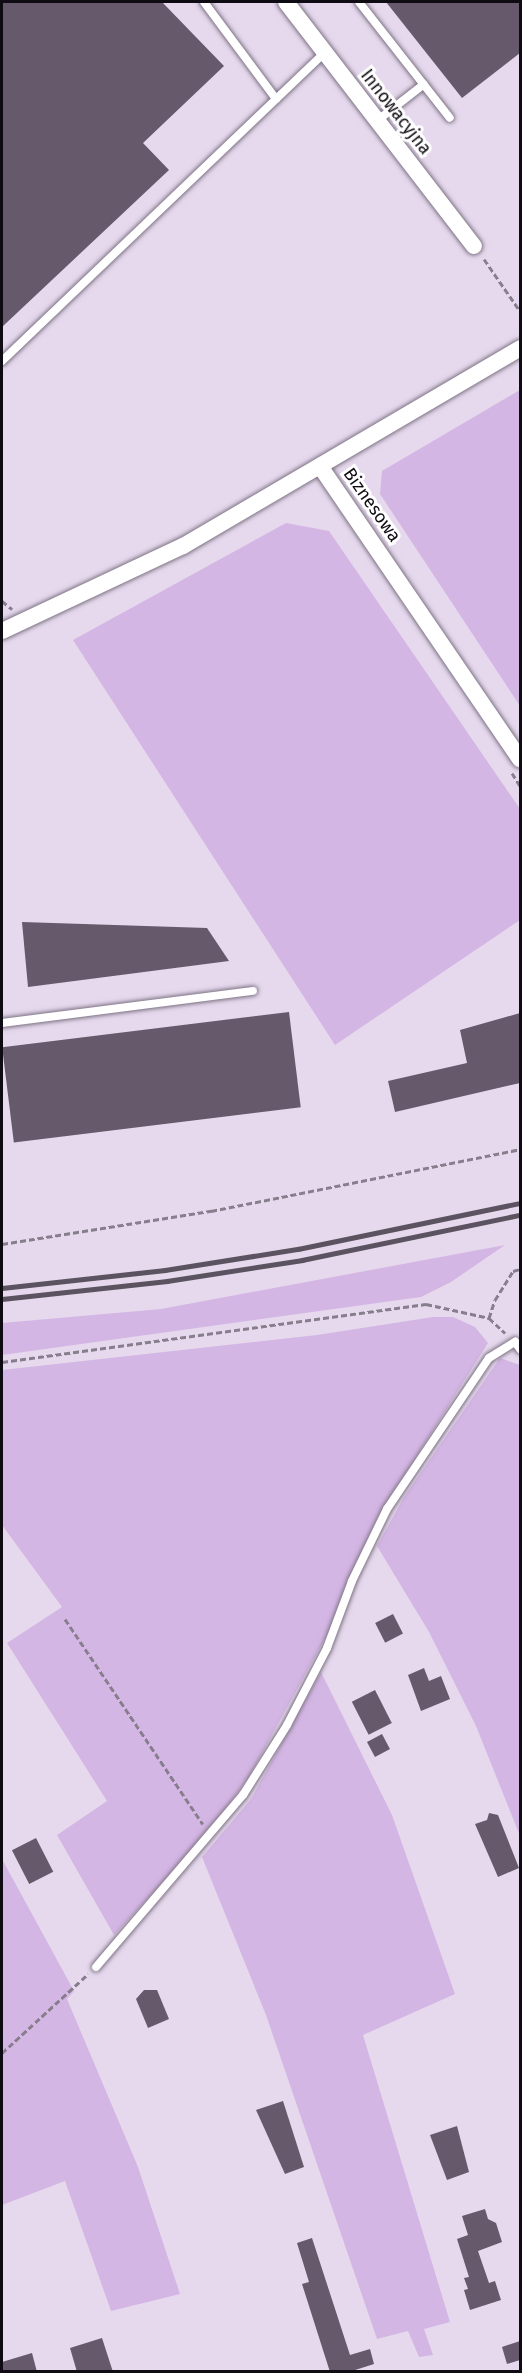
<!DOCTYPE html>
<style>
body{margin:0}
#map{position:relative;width:522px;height:2373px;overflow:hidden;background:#e6d9ed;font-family:"Fira Sans",sans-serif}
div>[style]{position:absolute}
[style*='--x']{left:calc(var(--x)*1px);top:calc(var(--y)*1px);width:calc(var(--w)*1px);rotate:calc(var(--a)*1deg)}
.green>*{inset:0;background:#d4b6e4}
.building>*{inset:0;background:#65596b;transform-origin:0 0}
.path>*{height:3px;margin-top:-1.5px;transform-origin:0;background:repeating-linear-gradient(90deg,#877e8d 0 6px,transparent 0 9px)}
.roads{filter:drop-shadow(0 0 2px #7e7385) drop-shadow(0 0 2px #7e7385)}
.service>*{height:8px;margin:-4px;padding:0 4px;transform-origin:4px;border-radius:4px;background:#fff}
.minor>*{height:16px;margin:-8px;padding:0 8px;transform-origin:8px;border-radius:8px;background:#fff}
.rail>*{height:4.5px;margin:-2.25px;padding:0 2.25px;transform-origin:2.25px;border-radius:2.25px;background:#5b5460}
span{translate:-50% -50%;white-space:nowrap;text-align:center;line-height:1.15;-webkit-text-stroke:6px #fff;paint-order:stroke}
.street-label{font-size:18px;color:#0f0b12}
.frame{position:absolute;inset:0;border:3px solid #0f0b12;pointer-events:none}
</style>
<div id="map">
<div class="green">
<div style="clip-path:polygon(520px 390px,520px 706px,380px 494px,382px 471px)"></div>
<div style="clip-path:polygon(286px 523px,329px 531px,520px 809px,520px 920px,335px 1045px,73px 640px)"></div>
<div style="clip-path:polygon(505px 1245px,451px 1282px,421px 1297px,2px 1355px,2px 1323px,161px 1309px)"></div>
<div style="clip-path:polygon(433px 1317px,453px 1317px,475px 1327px,488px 1343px,377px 1519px,328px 1633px,250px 1775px,211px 1830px,114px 1935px,57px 1835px,107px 1801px,7px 1643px,62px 1607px,2px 1525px,2px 1370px,317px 1335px)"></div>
<div style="clip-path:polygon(500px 1358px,520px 1365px,520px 1836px,476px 1726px,429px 1632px,377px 1546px,404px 1497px)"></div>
<div style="clip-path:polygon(321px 1672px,392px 1815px,455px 1994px,363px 2035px,450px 2322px,424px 2329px,433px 2355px,419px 2357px,408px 2331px,377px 2339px,266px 2015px,202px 1857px,251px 1799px)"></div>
<div style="clip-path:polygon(2px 1859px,74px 1991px,67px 1999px,138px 2167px,180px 2294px,111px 2311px,65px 2181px,2px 2205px)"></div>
</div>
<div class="building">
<div style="clip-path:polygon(2px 2px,162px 2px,224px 66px,143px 143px,169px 170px,2px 327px)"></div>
<div style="clip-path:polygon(386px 2px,520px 2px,520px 53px,462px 98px)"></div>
<div style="clip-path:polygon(22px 922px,207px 928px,229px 961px,28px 987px)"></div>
<div style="left:289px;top:1012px;width:96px;height:289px;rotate:83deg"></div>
<div style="clip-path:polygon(520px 1013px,520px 1083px,395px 1112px,388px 1081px,467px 1063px,460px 1030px)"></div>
<div style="left:393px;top:1614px;width:22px;height:20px;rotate:63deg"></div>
<div style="clip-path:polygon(424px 1668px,429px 1681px,441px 1676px,450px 1699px,421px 1711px,408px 1675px)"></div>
<div style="left:375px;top:1690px;width:37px;height:26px;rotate:63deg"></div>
<div style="left:382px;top:1734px;width:17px;height:17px;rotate:62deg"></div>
<div style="clip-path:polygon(489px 1813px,498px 1815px,519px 1868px,498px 1877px,475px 1824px,487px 1820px)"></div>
<div style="left:36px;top:1838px;width:38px;height:27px;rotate:63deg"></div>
<div style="clip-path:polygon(144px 1990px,157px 1990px,169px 2019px,148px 2028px,136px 1999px)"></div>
<div style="clip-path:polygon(283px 2101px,304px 2167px,285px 2174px,256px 2110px)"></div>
<div style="clip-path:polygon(457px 2126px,469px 2172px,447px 2180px,430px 2135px)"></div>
<div style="clip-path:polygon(485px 2209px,488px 2219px,496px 2223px,502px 2242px,478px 2251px,489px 2283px,495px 2281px,501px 2300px,470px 2310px,464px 2290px,468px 2289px,464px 2278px,469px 2277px,457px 2239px,468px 2235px,462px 2216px)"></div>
<div style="clip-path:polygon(312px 2238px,350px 2355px,370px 2349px,374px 2364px,349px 2372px,330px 2372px,302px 2284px,309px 2282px,297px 2243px)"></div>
<div style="clip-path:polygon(102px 2338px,113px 2372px,77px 2372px,70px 2348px)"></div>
<div style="clip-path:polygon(520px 2341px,520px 2360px,507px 2364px,502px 2347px)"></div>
<div style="clip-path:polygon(32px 2353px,37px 2372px,2px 2372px,2px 2362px)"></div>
</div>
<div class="path">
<div style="--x:484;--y:259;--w:63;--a:55.3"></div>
<div style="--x:2;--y:601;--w:13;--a:39"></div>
<div style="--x:512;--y:773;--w:15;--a:58"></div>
<div style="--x:2;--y:1244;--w:212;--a:-9"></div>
<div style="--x:211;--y:1211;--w:315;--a:-11.3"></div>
<div style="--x:489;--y:1318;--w:19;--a:-72"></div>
<div style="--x:495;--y:1300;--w:34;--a:-58"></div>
<div style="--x:513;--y:1271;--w:7;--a:-16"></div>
<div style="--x:2;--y:1362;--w:428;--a:-7.8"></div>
<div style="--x:426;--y:1304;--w:65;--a:12.5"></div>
<div style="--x:489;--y:1318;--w:22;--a:43"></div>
<div style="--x:65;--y:1619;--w:247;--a:56.1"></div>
<div style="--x:2;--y:2053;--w:117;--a:-42.6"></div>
</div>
<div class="roads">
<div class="service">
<div style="--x:204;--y:2;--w:121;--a:53.4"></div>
<div style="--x:359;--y:2;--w:147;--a:51.9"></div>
<div style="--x:378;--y:120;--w:58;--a:-38"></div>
<div style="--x:2;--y:361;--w:447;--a:-43.7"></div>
<div style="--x:2;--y:1023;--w:253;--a:-7.3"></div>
<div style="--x:96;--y:1967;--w:226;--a:-49.5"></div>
<div style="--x:243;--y:1795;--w:83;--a:-57.8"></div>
<div style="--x:287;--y:1725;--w:87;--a:-62.5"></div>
<div style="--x:327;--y:1648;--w:72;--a:-69.5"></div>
<div style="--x:352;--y:1581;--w:80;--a:-64.1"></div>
<div style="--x:387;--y:1509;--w:182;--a:-56"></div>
<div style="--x:489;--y:1358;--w:31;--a:-32"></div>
<div style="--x:515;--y:1342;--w:9;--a:54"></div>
</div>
<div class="minor">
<div style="--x:286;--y:2;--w:308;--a:52.4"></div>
<div style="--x:320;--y:466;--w:355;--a:55.7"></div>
<div style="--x:2;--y:631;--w:200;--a:-25.2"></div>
<div style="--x:183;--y:546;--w:391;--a:-30.4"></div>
</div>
</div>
<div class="rail">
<div style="--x:2;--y:1288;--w:164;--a:-6.3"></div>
<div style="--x:165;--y:1270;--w:135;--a:-9"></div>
<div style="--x:298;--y:1249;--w:227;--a:-11.7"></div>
<div style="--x:2;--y:1299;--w:166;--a:-6.2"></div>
<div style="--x:167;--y:1281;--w:137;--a:-8.8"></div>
<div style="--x:302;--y:1260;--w:223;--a:-11.7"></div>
</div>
<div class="street-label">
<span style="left:396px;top:112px;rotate:52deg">Innowacyjna</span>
<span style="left:372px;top:505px;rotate:55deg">Biznesowa</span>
</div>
<div class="frame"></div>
</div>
